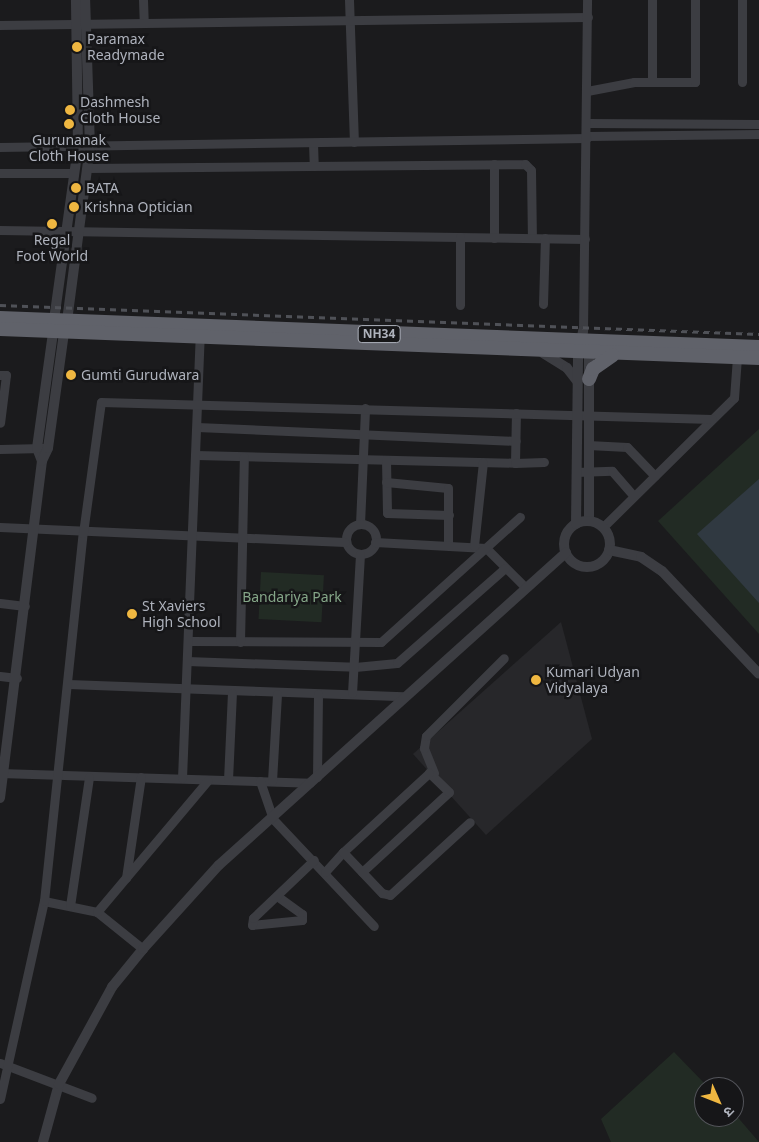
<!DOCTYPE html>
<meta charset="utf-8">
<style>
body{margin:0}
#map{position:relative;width:759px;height:1142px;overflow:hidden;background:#1b1b1d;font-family:"Noto Sans","Noto Sans Devanagari",sans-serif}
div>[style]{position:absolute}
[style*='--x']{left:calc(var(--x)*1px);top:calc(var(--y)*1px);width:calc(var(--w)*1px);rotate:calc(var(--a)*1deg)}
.built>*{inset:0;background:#27272a}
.green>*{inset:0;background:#222b24;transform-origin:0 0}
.water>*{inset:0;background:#303941}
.minor>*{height:9px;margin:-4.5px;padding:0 4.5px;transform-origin:4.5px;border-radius:4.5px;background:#3c3d42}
.minor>.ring{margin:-4.5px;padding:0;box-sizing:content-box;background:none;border:9px solid #3c3d42;border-radius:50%}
.tertiary>*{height:10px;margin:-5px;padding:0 5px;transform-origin:5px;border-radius:5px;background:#3c3d42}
.tertiary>.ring{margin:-5px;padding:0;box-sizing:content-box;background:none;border:10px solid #3c3d42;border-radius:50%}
.trunk>*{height:14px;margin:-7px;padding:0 7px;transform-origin:7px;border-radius:7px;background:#60626a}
.rail>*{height:2.5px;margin-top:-1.25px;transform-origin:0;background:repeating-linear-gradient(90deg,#4f5157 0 6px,transparent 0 11px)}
.dots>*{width:14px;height:14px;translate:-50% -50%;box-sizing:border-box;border:2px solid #161618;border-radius:50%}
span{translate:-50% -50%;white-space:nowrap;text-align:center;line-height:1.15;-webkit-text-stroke:5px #161618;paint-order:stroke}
.shield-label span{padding:1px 4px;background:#161618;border:1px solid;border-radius:4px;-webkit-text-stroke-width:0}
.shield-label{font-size:12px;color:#aeb2bc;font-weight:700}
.poi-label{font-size:14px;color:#aeb2bc}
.left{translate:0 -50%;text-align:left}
.park-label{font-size:14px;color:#85a688}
.north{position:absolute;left:694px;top:1077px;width:50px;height:50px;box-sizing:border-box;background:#161618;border:1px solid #53545a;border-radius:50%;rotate:134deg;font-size:14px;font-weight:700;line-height:20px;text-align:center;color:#aeb2bc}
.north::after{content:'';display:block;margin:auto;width:18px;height:22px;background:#efb741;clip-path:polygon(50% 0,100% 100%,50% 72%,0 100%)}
</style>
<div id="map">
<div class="built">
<div style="clip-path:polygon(561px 622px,592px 739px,486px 835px,413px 754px)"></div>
</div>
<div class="green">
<div style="clip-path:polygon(759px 429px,759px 634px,658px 521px)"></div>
<div style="left:261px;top:572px;width:63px;height:47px;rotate:3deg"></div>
<div style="clip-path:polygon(674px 1052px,708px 1087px,704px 1087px,704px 1117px,734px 1117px,734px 1113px,759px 1142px,611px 1142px,601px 1119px)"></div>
</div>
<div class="water">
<div style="clip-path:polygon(759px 479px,759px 603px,697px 534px)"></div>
</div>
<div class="minor">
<div style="--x:143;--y:0;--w:23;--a:88"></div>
<div style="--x:349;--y:0;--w:142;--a:88"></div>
<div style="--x:652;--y:0;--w:82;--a:90"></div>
<div style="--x:0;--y:25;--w:588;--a:-0.78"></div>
<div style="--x:742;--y:82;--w:82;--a:-90"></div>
<div style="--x:587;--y:91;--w:48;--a:-10.8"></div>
<div style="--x:634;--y:82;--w:61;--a:0"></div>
<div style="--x:695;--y:82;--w:82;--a:-90"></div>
<div style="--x:587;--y:123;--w:172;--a:0.3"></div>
<div style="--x:587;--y:136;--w:172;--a:-0.7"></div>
<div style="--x:313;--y:143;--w:23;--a:88"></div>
<div style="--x:0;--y:147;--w:587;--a:-0.88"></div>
<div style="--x:494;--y:164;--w:74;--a:90"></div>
<div style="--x:87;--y:168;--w:438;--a:-0.5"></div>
<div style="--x:525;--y:164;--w:8;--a:45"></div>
<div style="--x:531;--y:170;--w:68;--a:89.2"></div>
<div style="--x:0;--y:173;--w:74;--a:0"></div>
<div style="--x:0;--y:230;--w:585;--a:0.88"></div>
<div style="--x:460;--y:237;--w:68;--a:90"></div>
<div style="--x:543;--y:304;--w:66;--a:-88.3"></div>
<div style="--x:583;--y:331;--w:331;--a:-89.3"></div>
<div style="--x:0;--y:375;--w:6;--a:0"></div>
<div style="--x:6;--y:375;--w:48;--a:97.1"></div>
<div style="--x:197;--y:427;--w:319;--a:2.5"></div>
<div style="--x:588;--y:445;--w:39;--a:3"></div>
<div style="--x:627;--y:447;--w:40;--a:46"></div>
<div style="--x:0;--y:449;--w:43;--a:-1.3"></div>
<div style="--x:196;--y:455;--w:319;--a:1.4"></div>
<div style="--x:515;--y:463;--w:50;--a:-88.9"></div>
<div style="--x:386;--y:460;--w:53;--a:88.9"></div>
<div style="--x:387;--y:513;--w:62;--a:1.8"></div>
<div style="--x:515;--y:463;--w:29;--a:-2"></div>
<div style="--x:576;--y:472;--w:36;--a:-2"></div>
<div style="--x:612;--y:471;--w:33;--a:49"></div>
<div style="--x:386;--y:482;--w:62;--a:5.5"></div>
<div style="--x:448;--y:488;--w:55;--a:90"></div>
<div style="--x:360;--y:524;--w:116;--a:-87.5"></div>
<div class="ring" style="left:346px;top:524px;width:21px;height:21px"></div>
<div style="--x:0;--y:527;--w:345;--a:2.5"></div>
<div style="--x:603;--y:527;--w:184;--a:-44.6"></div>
<div style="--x:734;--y:398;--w:41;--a:-85.8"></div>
<div style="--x:375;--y:542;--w:111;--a:3.1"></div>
<div style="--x:486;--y:548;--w:55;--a:45"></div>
<div style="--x:474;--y:546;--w:84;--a:-83.9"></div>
<div style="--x:0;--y:603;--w:25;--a:7"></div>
<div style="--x:189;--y:641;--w:192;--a:0.3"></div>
<div style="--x:381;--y:642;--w:187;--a:-42"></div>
<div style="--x:240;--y:642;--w:185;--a:-88.8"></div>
<div style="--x:187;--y:661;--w:168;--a:2"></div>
<div style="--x:355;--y:667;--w:42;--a:-5.4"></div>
<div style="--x:397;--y:663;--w:144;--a:-41.3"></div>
<div style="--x:0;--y:676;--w:17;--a:7"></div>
<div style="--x:68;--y:684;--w:335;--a:2.1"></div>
<div style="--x:352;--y:693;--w:139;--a:-86.7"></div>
<div style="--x:0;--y:773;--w:310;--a:1.8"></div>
<div style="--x:434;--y:773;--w:27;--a:-112"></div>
<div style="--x:424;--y:748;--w:12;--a:-81"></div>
<div style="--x:426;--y:736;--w:110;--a:-45"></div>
<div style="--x:317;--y:777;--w:83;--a:-89.3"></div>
<div style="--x:182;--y:778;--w:440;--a:-87.7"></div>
<div style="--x:228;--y:780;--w:87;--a:-87.4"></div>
<div style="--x:260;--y:781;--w:40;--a:71.1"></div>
<div style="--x:273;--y:819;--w:147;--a:46.7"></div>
<div style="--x:272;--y:781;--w:87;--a:-86.7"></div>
<div style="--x:325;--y:872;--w:27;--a:-48"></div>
<div style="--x:362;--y:872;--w:118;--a:-42.6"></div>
<div style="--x:449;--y:792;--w:28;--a:-136"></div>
<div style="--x:429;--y:773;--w:117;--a:137.4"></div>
<div style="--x:343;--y:852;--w:57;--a:46.4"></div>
<div style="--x:382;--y:893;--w:8;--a:14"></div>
<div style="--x:390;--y:895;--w:108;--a:-42.4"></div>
<div style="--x:126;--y:878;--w:102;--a:-81.6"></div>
<div style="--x:277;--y:896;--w:31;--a:36"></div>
<div style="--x:302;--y:914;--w:6;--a:90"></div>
<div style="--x:302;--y:920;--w:50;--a:174.3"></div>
<div style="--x:252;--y:925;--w:7;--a:-82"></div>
<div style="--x:253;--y:918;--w:84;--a:-43.6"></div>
<div style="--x:44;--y:901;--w:54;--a:11.7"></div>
<div style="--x:97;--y:912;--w:59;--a:38.8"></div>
<div style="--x:70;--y:906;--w:130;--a:-81.6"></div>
<div style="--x:97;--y:912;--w:172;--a:-49.9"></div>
<div style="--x:0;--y:1063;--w:98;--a:20.8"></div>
<div style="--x:0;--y:1099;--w:203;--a:-77.5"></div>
<div style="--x:44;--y:901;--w:370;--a:-84"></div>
<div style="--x:83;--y:533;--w:132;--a:-82.2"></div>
<div style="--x:101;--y:402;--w:611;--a:1.59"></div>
</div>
<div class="tertiary">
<div style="--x:54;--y:320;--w:175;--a:-82.1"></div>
<div style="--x:78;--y:147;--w:147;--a:-90.8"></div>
<div style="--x:67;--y:321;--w:176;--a:-82.5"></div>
<div style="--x:90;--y:147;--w:147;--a:-91.9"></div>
<div style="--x:589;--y:345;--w:176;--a:90"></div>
<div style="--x:543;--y:353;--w:28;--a:32"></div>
<div style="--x:567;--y:368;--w:16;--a:52"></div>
<div style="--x:42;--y:461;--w:14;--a:-111"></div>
<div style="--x:37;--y:448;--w:117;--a:-82.1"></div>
<div class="ring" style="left:564px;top:521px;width:36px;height:36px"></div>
<div style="--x:576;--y:524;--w:169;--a:-89.3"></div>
<div style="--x:578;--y:355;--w:25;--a:-78"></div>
<div style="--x:609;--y:550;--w:33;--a:12"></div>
<div style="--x:641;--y:557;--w:25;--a:34"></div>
<div style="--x:662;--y:571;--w:141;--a:46.7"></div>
<div style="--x:0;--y:798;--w:340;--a:-82.9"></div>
<div style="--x:42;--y:461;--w:14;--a:-65"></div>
<div style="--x:48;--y:448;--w:116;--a:-82.1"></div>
<div style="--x:43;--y:1142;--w:60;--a:-74.6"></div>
<div style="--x:59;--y:1084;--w:111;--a:-61.3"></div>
<div style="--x:112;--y:987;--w:49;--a:-50.8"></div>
<div style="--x:143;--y:949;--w:113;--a:-47.9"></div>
<div style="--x:219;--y:865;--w:467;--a:-42"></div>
</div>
<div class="trunk">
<div style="--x:0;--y:318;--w:760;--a:2.19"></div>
<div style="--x:0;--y:329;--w:760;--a:2.19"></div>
<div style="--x:589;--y:379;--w:11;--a:-68"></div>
<div style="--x:593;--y:369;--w:24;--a:-35"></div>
</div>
<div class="rail">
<div style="--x:0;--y:305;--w:760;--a:2.19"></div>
</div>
<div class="dots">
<div style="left:77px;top:47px;background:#efb741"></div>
<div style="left:70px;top:110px;background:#efb741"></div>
<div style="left:69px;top:124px;background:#efb741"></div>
<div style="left:76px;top:188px;background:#efb741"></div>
<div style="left:74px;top:207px;background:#efb741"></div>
<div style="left:52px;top:224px;background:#efb741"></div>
<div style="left:71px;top:375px;background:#efb741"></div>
<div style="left:132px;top:614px;background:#efb741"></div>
<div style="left:536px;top:680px;background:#efb741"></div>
</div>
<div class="shield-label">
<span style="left:379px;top:334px">NH34</span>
</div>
<div class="poi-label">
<span class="left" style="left:87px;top:47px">Paramax<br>Readymade</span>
<span class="left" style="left:80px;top:110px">Dashmesh<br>Cloth House</span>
<span style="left:69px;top:148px">Gurunanak<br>Cloth House</span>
<span class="left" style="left:86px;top:188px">BATA</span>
<span class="left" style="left:84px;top:207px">Krishna Optician</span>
<span style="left:52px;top:248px">Regal<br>Foot World</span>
<span class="left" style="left:81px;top:375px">Gumti Gurudwara</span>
<span class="left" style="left:142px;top:614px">St Xaviers<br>High School</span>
<span class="left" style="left:546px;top:680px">Kumari Udyan<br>Vidyalaya</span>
</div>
<div class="park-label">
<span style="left:292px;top:597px">Bandariya Park</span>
</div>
<div class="north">उ</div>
</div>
